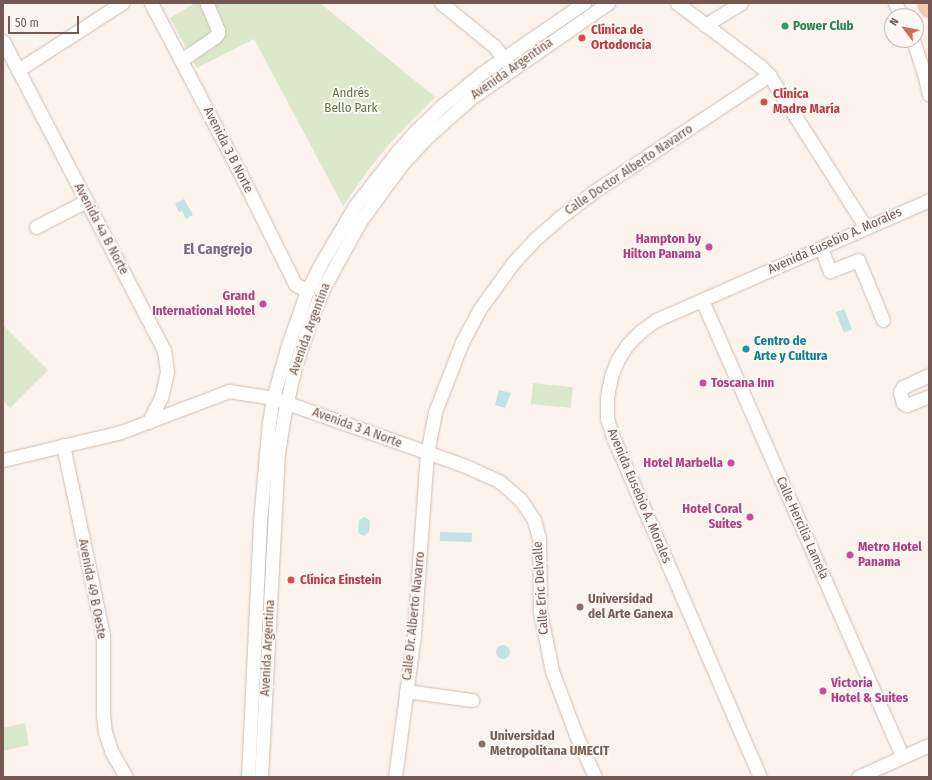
<!DOCTYPE html>
<meta charset="utf-8">
<style>
body{margin:0}
#map{position:relative;width:932px;height:780px;overflow:hidden;background:#fbf3ec;font-family:"Fira Sans Condensed",sans-serif}
div>[style]{position:absolute}
[style*='--x']{left:calc(var(--x)*1px);top:calc(var(--y)*1px);width:calc(var(--w)*1px);rotate:calc(var(--a)*1deg)}
.green>*{inset:0;background:#dbe8cb;transform-origin:0 0}
.water>*{inset:0;background:#c2e3e3;transform-origin:0 0}
.round{border-radius:50%}
.roads{filter:drop-shadow(0 0 1px #cebcb5) drop-shadow(0 0 1px #cebcb5)}
.minor>*{height:13px;margin:-6.5px;padding:0 6.5px;transform-origin:6.5px;border-radius:6.5px;background:#fff}
.major>*{height:17px;margin:-8.5px;padding:0 8.5px;transform-origin:8.5px;border-radius:8.5px;background:#f1cdad}
.dots>*{width:11px;height:11px;translate:-50% -50%;box-sizing:border-box;border:2px solid #fdf8f3;border-radius:50%}
span{translate:-50% -50%;white-space:nowrap;text-align:center;line-height:1.15;-webkit-text-stroke:4px #fdf8f3;paint-order:stroke}
.leisure-label{font-size:13px;color:#27864d;font-weight:700}
.left{translate:0 -50%;text-align:left}
.health-label{font-size:13px;color:#be3a42;font-weight:700}
.street-label{font-size:13px;color:#745851}
.park-label{font-size:13px;color:#5e784a}
.hotel-label{font-size:13px;color:#b23c85;font-weight:700}
.right{translate:-100% -50%;text-align:right}
.culture-label{font-size:13px;color:#0d838f;font-weight:700}
.education-label{font-size:13px;color:#785e54;font-weight:700}
.quarter-label{font-size:15px;color:#7c698f;font-weight:700}
.frame{position:absolute;inset:0;border:4px solid #745851;pointer-events:none}
.north{position:absolute;left:884px;top:8px;width:40px;height:40px;box-sizing:border-box;background:#fdf8f3;border:1px solid #c6b8b2;border-radius:50%;rotate:302deg;font-size:11px;font-weight:700;line-height:16px;text-align:center;color:#745851}
.north::after{content:'';display:block;margin:auto;width:14px;height:18px;background:#d66860;clip-path:polygon(50% 0,100% 100%,50% 72%,0 100%)}
.scale{position:absolute;left:8px;top:16px;width:71px;height:18px;box-sizing:border-box;border:2px solid #745851;border-top:0;padding-left:5px;font-size:12px;line-height:14px;white-space:nowrap;color:#745851;-webkit-text-stroke:3px #fdf8f3;paint-order:stroke}
</style>
<div id="map">
<div class="green">
<div style="clip-path:polygon(195px 3px,320px 3px,435px 97px,392px 141px,368px 170px,343px 206px,254px 39px,197px 68px,170px 18px)"></div>
<div style="clip-path:polygon(3px 325px,48px 370px,10px 408px,3px 401px)"></div>
<div style="left:533px;top:383px;width:40px;height:21px;rotate:6deg"></div>
<div style="clip-path:polygon(25px 723px,29px 745px,3px 751px,3px 728px)"></div>
</div>
<div class="water">
<div style="clip-path:polygon(184px 199px,193px 215px,186px 219px,182px 211px,179px 212px,175px 204px)"></div>
<div style="left:844px;top:309px;width:22px;height:9px;rotate:68deg"></div>
<div style="clip-path:polygon(499px 390px,511px 393px,505px 408px,495px 405px)"></div>
<div style="clip-path:polygon(365px 517px,370px 521px,369px 532px,364px 536px,360px 534px,358px 531px,359px 520px)"></div>
<div style="left:440px;top:532px;width:32px;height:9px;rotate:2deg"></div>
<div class="round" style="left:496px;top:645px;width:14px;height:14px"></div>
</div>
<div class="roads">
<div class="minor">
<div style="--x:151;--y:3;--w:190;--a:62.4"></div>
<div style="--x:239;--y:171;--w:126;--a:63.6"></div>
<div style="--x:295;--y:284;--w:14;--a:30"></div>
<div style="--x:441;--y:3;--w:68;--a:39.1"></div>
<div style="--x:494;--y:46;--w:23;--a:52"></div>
<div style="--x:677;--y:3;--w:104;--a:37.2"></div>
<div style="--x:760;--y:66;--w:13;--a:45"></div>
<div style="--x:769;--y:75;--w:181;--a:57.6"></div>
<div style="--x:895;--y:3;--w:15;--a:62"></div>
<div style="--x:705;--y:25;--w:42;--a:-31.4"></div>
<div style="--x:913;--y:40;--w:35;--a:72"></div>
<div style="--x:924;--y:73;--w:22;--a:77"></div>
<div style="--x:3;--y:41;--w:348;--a:62.5"></div>
<div style="--x:164;--y:350;--w:22;--a:82"></div>
<div style="--x:167;--y:372;--w:26;--a:103"></div>
<div style="--x:161;--y:397;--w:28;--a:116"></div>
<div style="--x:181;--y:60;--w:41;--a:-34.1"></div>
<div style="--x:215;--y:37;--w:5;--a:-53"></div>
<div style="--x:218;--y:33;--w:3;--a:-90"></div>
<div style="--x:218;--y:30;--w:28;--a:-113"></div>
<div style="--x:18;--y:70;--w:124;--a:-32.8"></div>
<div style="--x:36;--y:227;--w:56;--a:-27.5"></div>
<div style="--x:821;--y:248;--w:25;--a:69"></div>
<div style="--x:830;--y:271;--w:30;--a:-21"></div>
<div style="--x:858;--y:260;--w:65;--a:67.4"></div>
<div style="--x:702;--y:300;--w:499;--a:66.3"></div>
<div style="--x:929;--y:375;--w:29;--a:155"></div>
<div style="--x:903;--y:387;--w:6;--a:121"></div>
<div style="--x:900;--y:392;--w:11;--a:75"></div>
<div style="--x:903;--y:403;--w:4;--a:27"></div>
<div style="--x:907;--y:405;--w:24;--a:-22"></div>
<div style="--x:63;--y:445;--w:194;--a:78.1"></div>
<div style="--x:103;--y:635;--w:79;--a:90"></div>
<div style="--x:103;--y:714;--w:18;--a:84"></div>
<div style="--x:105;--y:732;--w:20;--a:72"></div>
<div style="--x:111;--y:751;--w:30;--a:60"></div>
<div style="--x:3;--y:460;--w:121;--a:-13.3"></div>
<div style="--x:121;--y:432;--w:116;--a:-20.8"></div>
<div style="--x:229;--y:391;--w:45;--a:9"></div>
<div style="--x:273;--y:398;--w:201;--a:19.4"></div>
<div style="--x:463;--y:465;--w:39;--a:24"></div>
<div style="--x:499;--y:481;--w:28;--a:41"></div>
<div style="--x:520;--y:499;--w:25;--a:56"></div>
<div style="--x:534;--y:520;--w:20;--a:75"></div>
<div style="--x:539;--y:539;--w:72;--a:89.2"></div>
<div style="--x:540;--y:611;--w:61;--a:78.7"></div>
<div style="--x:552;--y:671;--w:68;--a:69.4"></div>
<div style="--x:576;--y:735;--w:46;--a:65.7"></div>
<div style="--x:406;--y:691;--w:67;--a:7.8"></div>
<div style="--x:248;--y:777;--w:256;--a:-87.3"></div>
<div style="--x:260;--y:521;--w:98;--a:-84.8"></div>
<div style="--x:269;--y:423;--w:25;--a:-81"></div>
<div style="--x:273;--y:398;--w:55;--a:-74.2"></div>
<div style="--x:288;--y:345;--w:57;--a:-70.6"></div>
<div style="--x:307;--y:291;--w:27;--a:-63"></div>
<div style="--x:319;--y:267;--w:71;--a:-59.5"></div>
<div style="--x:355;--y:206;--w:68;--a:-52.1"></div>
<div style="--x:397;--y:152;--w:31;--a:-48"></div>
<div style="--x:418;--y:129;--w:35;--a:-44"></div>
<div style="--x:443;--y:105;--w:50;--a:-39.4"></div>
<div style="--x:482;--y:73;--w:124;--a:-34.5"></div>
<div style="--x:261;--y:777;--w:324;--a:-87"></div>
<div style="--x:278;--y:453;--w:33;--a:-81"></div>
<div style="--x:283;--y:420;--w:51;--a:-77.6"></div>
<div style="--x:294;--y:370;--w:48;--a:-71.9"></div>
<div style="--x:309;--y:324;--w:36;--a:-69"></div>
<div style="--x:322;--y:290;--w:80;--a:-60.9"></div>
<div style="--x:361;--y:220;--w:69;--a:-53.8"></div>
<div style="--x:402;--y:164;--w:35;--a:-47"></div>
<div style="--x:426;--y:138;--w:60;--a:-41.6"></div>
<div style="--x:471;--y:98;--w:167;--a:-34.7"></div>
<div style="--x:395;--y:777;--w:144;--a:-82.4"></div>
<div style="--x:414;--y:634;--w:180;--a:-85.9"></div>
<div style="--x:427;--y:454;--w:43;--a:-79.2"></div>
<div style="--x:435;--y:412;--w:75;--a:-68.9"></div>
<div style="--x:462;--y:342;--w:36;--a:-62"></div>
<div style="--x:479;--y:310;--w:57;--a:-54.3"></div>
<div style="--x:512;--y:264;--w:33;--a:-47"></div>
<div style="--x:534;--y:240;--w:33;--a:-41"></div>
<div style="--x:559;--y:218;--w:46;--a:-37.1"></div>
<div style="--x:596;--y:190;--w:208;--a:-33.6"></div>
<div style="--x:760;--y:777;--w:367;--a:-113.4"></div>
<div style="--x:614;--y:440;--w:22;--a:-108"></div>
<div style="--x:607;--y:419;--w:22;--a:-90"></div>
<div style="--x:607;--y:397;--w:21;--a:-79"></div>
<div style="--x:611;--y:376;--w:18;--a:-68"></div>
<div style="--x:618;--y:359;--w:17;--a:-57"></div>
<div style="--x:627;--y:345;--w:20;--a:-45"></div>
<div style="--x:641;--y:331;--w:19;--a:-36"></div>
<div style="--x:656;--y:320;--w:298;--a:-23.7"></div>
<div style="--x:858;--y:777;--w:78;--a:-24.3"></div>
</div>
<div class="major">
<div style="--x:926;--y:3;--w:6;--a:59"></div>
</div>
</div>
<div class="dots">
<div style="left:785px;top:26px;background:#2e9e5b"></div>
<div style="left:582px;top:38px;background:#e0444e"></div>
<div style="left:764px;top:102px;background:#e0444e"></div>
<div style="left:709px;top:247px;background:#d1479c"></div>
<div style="left:263px;top:304px;background:#d1479c"></div>
<div style="left:746px;top:349px;background:#0f9aa8"></div>
<div style="left:703px;top:383px;background:#d1479c"></div>
<div style="left:731px;top:463px;background:#d1479c"></div>
<div style="left:750px;top:517px;background:#d1479c"></div>
<div style="left:850px;top:555px;background:#d1479c"></div>
<div style="left:291px;top:580px;background:#e0444e"></div>
<div style="left:580px;top:607px;background:#8d6e63"></div>
<div style="left:823px;top:691px;background:#d1479c"></div>
<div style="left:482px;top:744px;background:#8d6e63"></div>
</div>
<div class="leisure-label">
<span class="left" style="left:793px;top:26px">Power Club</span>
</div>
<div class="health-label">
<span class="left" style="left:591px;top:38px">Clínica de<br>Ortodoncia</span>
<span class="left" style="left:773px;top:102px">Clínica<br>Madre María</span>
<span class="left" style="left:300px;top:580px">Clínica Einstein</span>
</div>
<div class="street-label">
<span style="left:512px;top:69px;rotate:-35deg">Avenida Argentina</span>
<span style="left:228px;top:150px;rotate:63deg">Avenida 3 B Norte</span>
<span style="left:629px;top:170px;rotate:-34deg">Calle Doctor Alberto Navarro</span>
<span style="left:101px;top:229px;rotate:62deg">Avenida 4a B Norte</span>
<span style="left:835px;top:241px;rotate:-24deg">Avenida Eusebio A. Morales</span>
<span style="left:310px;top:329px;rotate:-70deg">Avenida Argentina</span>
<span style="left:357px;top:428px;rotate:20deg">Avenida 3 A Norte</span>
<span style="left:639px;top:496px;rotate:67deg">Avenida Eusebio A. Morales</span>
<span style="left:802px;top:528px;rotate:66deg">Calle Hercilia Lamela</span>
<span style="left:541px;top:588px;rotate:-94deg">Calle Eric Delvalle</span>
<span style="left:92px;top:589px;rotate:79deg">Avenida 49 B Oeste</span>
<span style="left:414px;top:616px;rotate:-84deg">Calle Dr. Alberto Navarro</span>
<span style="left:268px;top:648px;rotate:-87deg">Avenida Argentina</span>
</div>
<div class="park-label">
<span style="left:351px;top:101px">Andrés<br>Bello Park</span>
</div>
<div class="hotel-label">
<span class="right" style="left:701px;top:247px">Hampton by<br>Hilton Panama</span>
<span class="right" style="left:255px;top:304px">Grand<br>International Hotel</span>
<span class="left" style="left:711px;top:383px">Toscana Inn</span>
<span class="right" style="left:723px;top:463px">Hotel Marbella</span>
<span class="right" style="left:742px;top:517px">Hotel Coral<br>Suites</span>
<span class="left" style="left:858px;top:555px">Metro Hotel<br>Panama</span>
<span class="left" style="left:831px;top:691px">Victoria<br>Hotel &amp; Suites</span>
</div>
<div class="culture-label">
<span class="left" style="left:754px;top:349px">Centro de<br>Arte y Cultura</span>
</div>
<div class="education-label">
<span class="left" style="left:588px;top:607px">Universidad<br>del Arte Ganexa</span>
<span class="left" style="left:490px;top:744px">Universidad<br>Metropolitana UMECIT</span>
</div>
<div class="quarter-label">
<span style="left:218px;top:250px">El Cangrejo</span>
</div>
<div class="frame"></div>
<div class="north">N</div>
<div class="scale">50 m</div>
</div>
